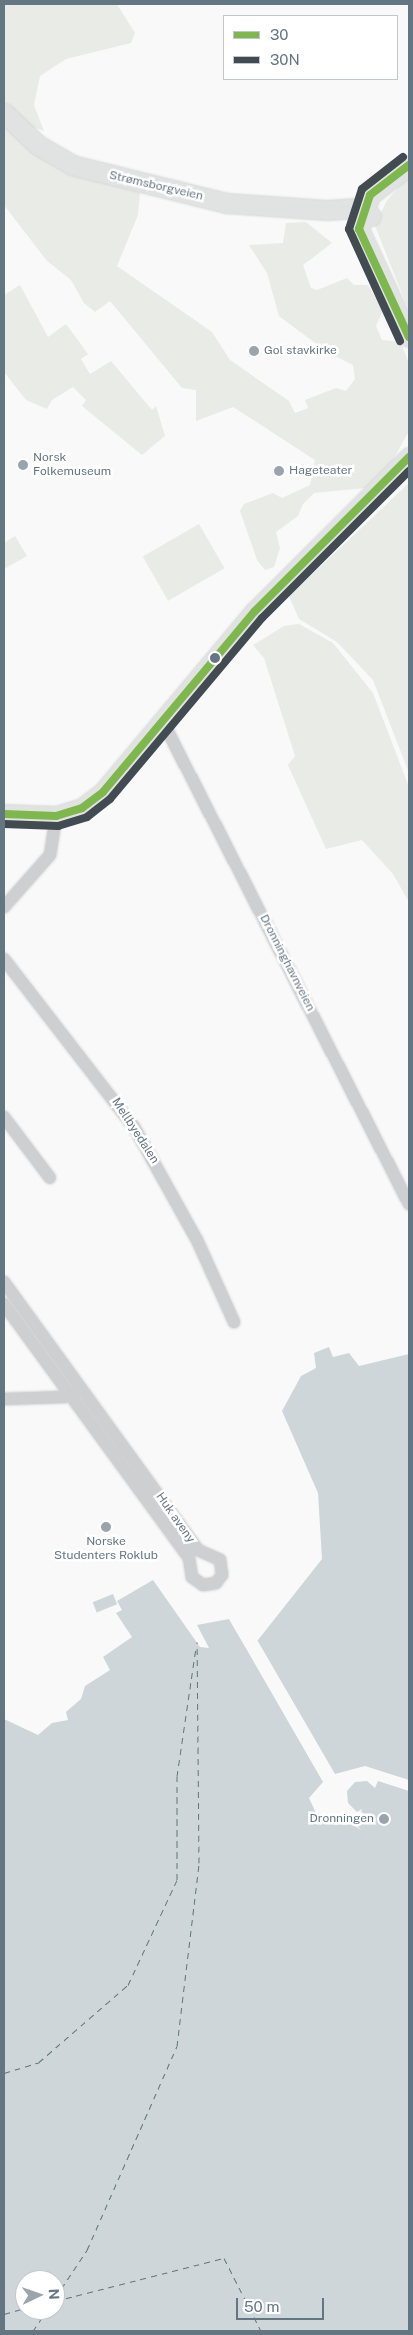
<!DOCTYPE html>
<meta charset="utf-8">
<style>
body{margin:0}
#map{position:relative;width:413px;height:2335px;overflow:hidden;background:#f9f9f9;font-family:"Public Sans",sans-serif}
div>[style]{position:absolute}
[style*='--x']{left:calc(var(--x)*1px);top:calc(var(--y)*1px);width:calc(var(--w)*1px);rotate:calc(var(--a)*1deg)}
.green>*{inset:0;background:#e8ebe6;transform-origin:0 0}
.water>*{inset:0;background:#ced6d9;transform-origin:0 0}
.pier>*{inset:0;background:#f9f9f9}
.ferry>*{height:1px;margin-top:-0.5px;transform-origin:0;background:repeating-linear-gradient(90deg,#60757c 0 6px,transparent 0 11px)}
.roads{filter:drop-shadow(0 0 1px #d5d6d7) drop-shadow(0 0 1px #d5d6d7)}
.street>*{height:12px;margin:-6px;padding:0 6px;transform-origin:6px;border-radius:6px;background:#cecfd0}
.secondary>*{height:19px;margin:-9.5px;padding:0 9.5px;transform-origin:9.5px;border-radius:9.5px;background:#e1e2e2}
.bus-1>*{height:8px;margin:-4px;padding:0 4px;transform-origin:4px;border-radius:4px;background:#7eb74b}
.bus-2>*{height:8px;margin:-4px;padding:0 4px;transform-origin:4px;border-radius:4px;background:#424a52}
.dots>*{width:14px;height:14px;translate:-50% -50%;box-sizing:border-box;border:2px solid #fff;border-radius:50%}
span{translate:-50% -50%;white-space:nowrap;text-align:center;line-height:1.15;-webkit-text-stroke:5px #fff;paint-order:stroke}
.street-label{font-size:12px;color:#657683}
.poi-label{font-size:12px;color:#657683}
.left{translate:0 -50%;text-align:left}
.right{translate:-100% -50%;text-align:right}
.frame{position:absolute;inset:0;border:5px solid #657683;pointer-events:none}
.legend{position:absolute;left:223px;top:15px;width:175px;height:65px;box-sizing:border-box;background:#fff;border:1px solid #c1c8cd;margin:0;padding:6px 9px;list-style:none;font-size:15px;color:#657683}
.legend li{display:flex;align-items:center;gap:10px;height:25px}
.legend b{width:25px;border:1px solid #c1c8cd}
.north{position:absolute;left:15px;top:2270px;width:50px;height:50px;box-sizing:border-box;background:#fff;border:1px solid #c1c8cd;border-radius:50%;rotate:87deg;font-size:14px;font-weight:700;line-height:20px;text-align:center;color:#657683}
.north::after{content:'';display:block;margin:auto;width:18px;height:22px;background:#99a4ac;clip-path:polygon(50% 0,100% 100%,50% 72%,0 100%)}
.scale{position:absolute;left:236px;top:2298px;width:88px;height:22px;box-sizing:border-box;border:2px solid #657683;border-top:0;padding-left:6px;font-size:15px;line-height:18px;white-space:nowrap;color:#657683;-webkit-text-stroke:4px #fff;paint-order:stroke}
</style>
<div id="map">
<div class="green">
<div style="clip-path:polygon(4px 4px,117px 4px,135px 33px,131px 43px,66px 59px,40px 76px,34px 105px,44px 131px,21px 123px,4px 103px)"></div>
<div style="clip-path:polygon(4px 122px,90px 177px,140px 192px,138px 215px,117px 266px,212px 332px,230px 360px,289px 401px,295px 413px,308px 408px,305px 400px,336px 388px,346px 391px,355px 379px,353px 365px,327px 352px,279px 316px,267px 273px,249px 245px,283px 243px,286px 223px,306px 222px,332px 243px,303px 265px,311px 288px,317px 290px,347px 278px,354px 285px,368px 285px,383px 310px,376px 326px,382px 340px,401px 342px,409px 364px,409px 431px,392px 462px,366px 488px,314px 493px,303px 504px,298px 516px,276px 532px,280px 548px,274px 567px,265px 570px,257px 560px,240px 511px,244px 504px,273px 493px,282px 498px,310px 485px,315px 460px,233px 407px,196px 421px,196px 390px,182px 388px,110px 301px,95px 312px,84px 303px,71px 280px,47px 261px,4px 205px)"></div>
<div style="clip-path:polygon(409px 174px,409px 311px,375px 226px,386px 202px)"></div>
<div style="clip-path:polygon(20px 285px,48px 337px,66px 324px,88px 354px,81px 359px,90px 374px,111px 361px,152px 410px,156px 406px,165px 436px,142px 455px,82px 406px,86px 400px,73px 387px,52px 400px,47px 409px,26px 400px,4px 372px,4px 295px)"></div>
<div style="clip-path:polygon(409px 483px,409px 773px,373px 680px,337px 642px,299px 619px,289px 596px)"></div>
<div style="left:199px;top:524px;width:51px;height:65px;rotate:60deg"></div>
<div style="clip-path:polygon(15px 536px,27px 556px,4px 569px,4px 543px)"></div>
<div style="clip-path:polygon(299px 624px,333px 643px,373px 693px,409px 787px,409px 902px,393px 874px,362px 840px,326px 849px,288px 765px,295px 756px,264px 658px,253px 645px,284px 626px)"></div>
</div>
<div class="water">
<div style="clip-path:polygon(evenodd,329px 1347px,333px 1357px,349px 1353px,359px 1366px,409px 1354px,409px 2331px,4px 2331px,4px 1719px,38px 1735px,52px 1723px,68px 1720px,66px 1712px,81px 1699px,85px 1686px,110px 1670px,103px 1657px,132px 1637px,116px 1613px,122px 1610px,117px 1601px,153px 1580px,200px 1647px,209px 1648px,197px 1625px,229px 1619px,246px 1648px,258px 1640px,322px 1559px,318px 1493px,282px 1411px,301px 1376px,316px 1368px,314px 1353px,329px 1347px,25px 2280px,55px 2280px,55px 2310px,25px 2310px,25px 2280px)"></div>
<div style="left:113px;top:1594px;width:11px;height:22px;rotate:68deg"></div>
</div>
<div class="pier">
<div style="clip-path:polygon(228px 1617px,247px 1645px,256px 1638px,335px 1774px,365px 1766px,409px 1780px,409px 1791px,378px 1781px,375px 1788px,367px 1781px,355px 1782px,347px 1791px,348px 1803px,357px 1812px,362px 1809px,357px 1826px,361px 1830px,339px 1816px,316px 1813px,309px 1798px,323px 1782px)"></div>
</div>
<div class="ferry">
<div style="--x:4;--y:2073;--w:37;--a:-17"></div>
<div style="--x:39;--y:2062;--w:118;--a:-40.9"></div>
<div style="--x:128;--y:1985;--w:116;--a:-65"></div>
<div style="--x:177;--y:1880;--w:104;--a:-90"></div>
<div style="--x:177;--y:1776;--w:129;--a:-81.6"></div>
<div style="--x:55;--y:2298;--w:58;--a:-56.3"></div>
<div style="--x:87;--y:2250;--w:223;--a:-66.2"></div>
<div style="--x:177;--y:2046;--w:184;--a:-83.1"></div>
<div style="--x:199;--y:1863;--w:221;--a:-90.5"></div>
<div style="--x:55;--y:2301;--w:174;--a:-14.3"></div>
<div style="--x:224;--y:2258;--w:82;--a:63.1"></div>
<div style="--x:4;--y:2314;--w:22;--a:-16"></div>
<div style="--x:33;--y:2331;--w:25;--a:-56"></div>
</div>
<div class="roads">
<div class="street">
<div style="--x:163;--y:722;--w:541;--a:62.96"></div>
<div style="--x:4;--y:907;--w:69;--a:-48.5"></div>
<div style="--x:50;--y:855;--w:39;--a:-81"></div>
<div style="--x:4;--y:959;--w:212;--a:52.3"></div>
<div style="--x:134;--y:1127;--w:129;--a:60.9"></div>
<div style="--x:197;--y:1240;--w:90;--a:65.7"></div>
<div style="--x:4;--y:1117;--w:76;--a:53"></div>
<div style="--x:4;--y:1282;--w:331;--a:54.1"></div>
<div style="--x:198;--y:1550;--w:24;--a:24"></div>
<div style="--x:220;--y:1560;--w:15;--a:82"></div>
<div style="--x:222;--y:1575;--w:10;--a:127"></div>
<div style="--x:216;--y:1583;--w:13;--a:171"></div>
<div style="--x:203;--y:1585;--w:14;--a:-144"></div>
<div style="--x:192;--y:1577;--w:19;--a:-99"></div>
<div style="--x:189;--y:1558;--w:314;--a:-126.1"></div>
<div style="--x:4;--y:1399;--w:60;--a:-1.9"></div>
<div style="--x:64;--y:1397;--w:15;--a:-28"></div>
</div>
<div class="secondary">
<div style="--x:4;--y:113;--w:47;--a:43.3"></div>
<div style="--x:38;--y:145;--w:39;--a:30"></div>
<div style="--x:72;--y:165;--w:160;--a:13.8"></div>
<div style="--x:227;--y:203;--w:100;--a:4"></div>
<div style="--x:327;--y:210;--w:29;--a:-4"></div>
<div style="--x:356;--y:208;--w:17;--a:28"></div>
<div style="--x:409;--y:165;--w:49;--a:142.4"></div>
<div style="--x:370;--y:195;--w:36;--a:108"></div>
<div style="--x:359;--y:229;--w:119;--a:65.2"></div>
<div style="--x:4;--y:814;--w:52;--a:2.2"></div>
<div style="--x:56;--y:816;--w:27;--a:-17"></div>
<div style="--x:82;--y:808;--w:26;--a:-37"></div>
<div style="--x:103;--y:792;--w:236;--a:-50"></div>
<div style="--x:255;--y:611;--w:218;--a:-45"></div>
</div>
</div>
<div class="bus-1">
<div style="--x:409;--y:165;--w:49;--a:142.4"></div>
<div style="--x:370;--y:195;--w:36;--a:108"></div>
<div style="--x:359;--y:229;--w:119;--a:65.2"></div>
<div style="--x:4;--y:814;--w:52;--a:2.2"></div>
<div style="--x:56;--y:816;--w:27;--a:-17"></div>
<div style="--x:82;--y:808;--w:26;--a:-37"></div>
<div style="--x:103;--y:792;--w:236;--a:-50"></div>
<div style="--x:255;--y:611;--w:218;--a:-45"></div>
</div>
<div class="bus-2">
<div style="--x:400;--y:341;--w:123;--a:-114.5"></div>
<div style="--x:349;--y:229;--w:42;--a:-72"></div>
<div style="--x:362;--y:189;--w:52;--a:-38"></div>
<div style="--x:4;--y:824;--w:54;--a:2.1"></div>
<div style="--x:58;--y:826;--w:30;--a:-17"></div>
<div style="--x:87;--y:817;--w:29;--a:-38"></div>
<div style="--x:110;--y:799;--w:236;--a:-50"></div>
<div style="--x:262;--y:618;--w:208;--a:-45"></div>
</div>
<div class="dots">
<div style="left:254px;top:351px;background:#99a4ac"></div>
<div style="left:23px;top:465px;background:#99a4ac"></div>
<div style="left:279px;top:471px;background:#99a4ac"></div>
<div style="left:215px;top:658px;background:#657683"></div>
<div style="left:106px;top:1527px;background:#99a4ac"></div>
<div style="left:384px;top:1819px;background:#99a4ac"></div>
</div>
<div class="street-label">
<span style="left:156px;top:186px;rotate:13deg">Strømsborgveien</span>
<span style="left:287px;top:963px;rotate:63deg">Dronninghavnveien</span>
<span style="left:135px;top:1131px;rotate:57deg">Mellbyedalen</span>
<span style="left:175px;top:1518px;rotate:55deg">Huk aveny</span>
</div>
<div class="poi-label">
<span class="left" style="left:264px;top:351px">Gol stavkirke</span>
<span class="left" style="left:33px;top:465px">Norsk<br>Folkemuseum</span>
<span class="left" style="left:289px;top:471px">Hageteater</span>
<span style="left:106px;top:1549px">Norske<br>Studenters Roklub</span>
<span class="right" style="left:374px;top:1819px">Dronningen</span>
</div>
<div class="frame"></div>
<ul class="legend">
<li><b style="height:6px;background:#7eb74b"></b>30</li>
<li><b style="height:6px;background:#424a52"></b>30N</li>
</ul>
<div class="north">N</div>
<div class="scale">50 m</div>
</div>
